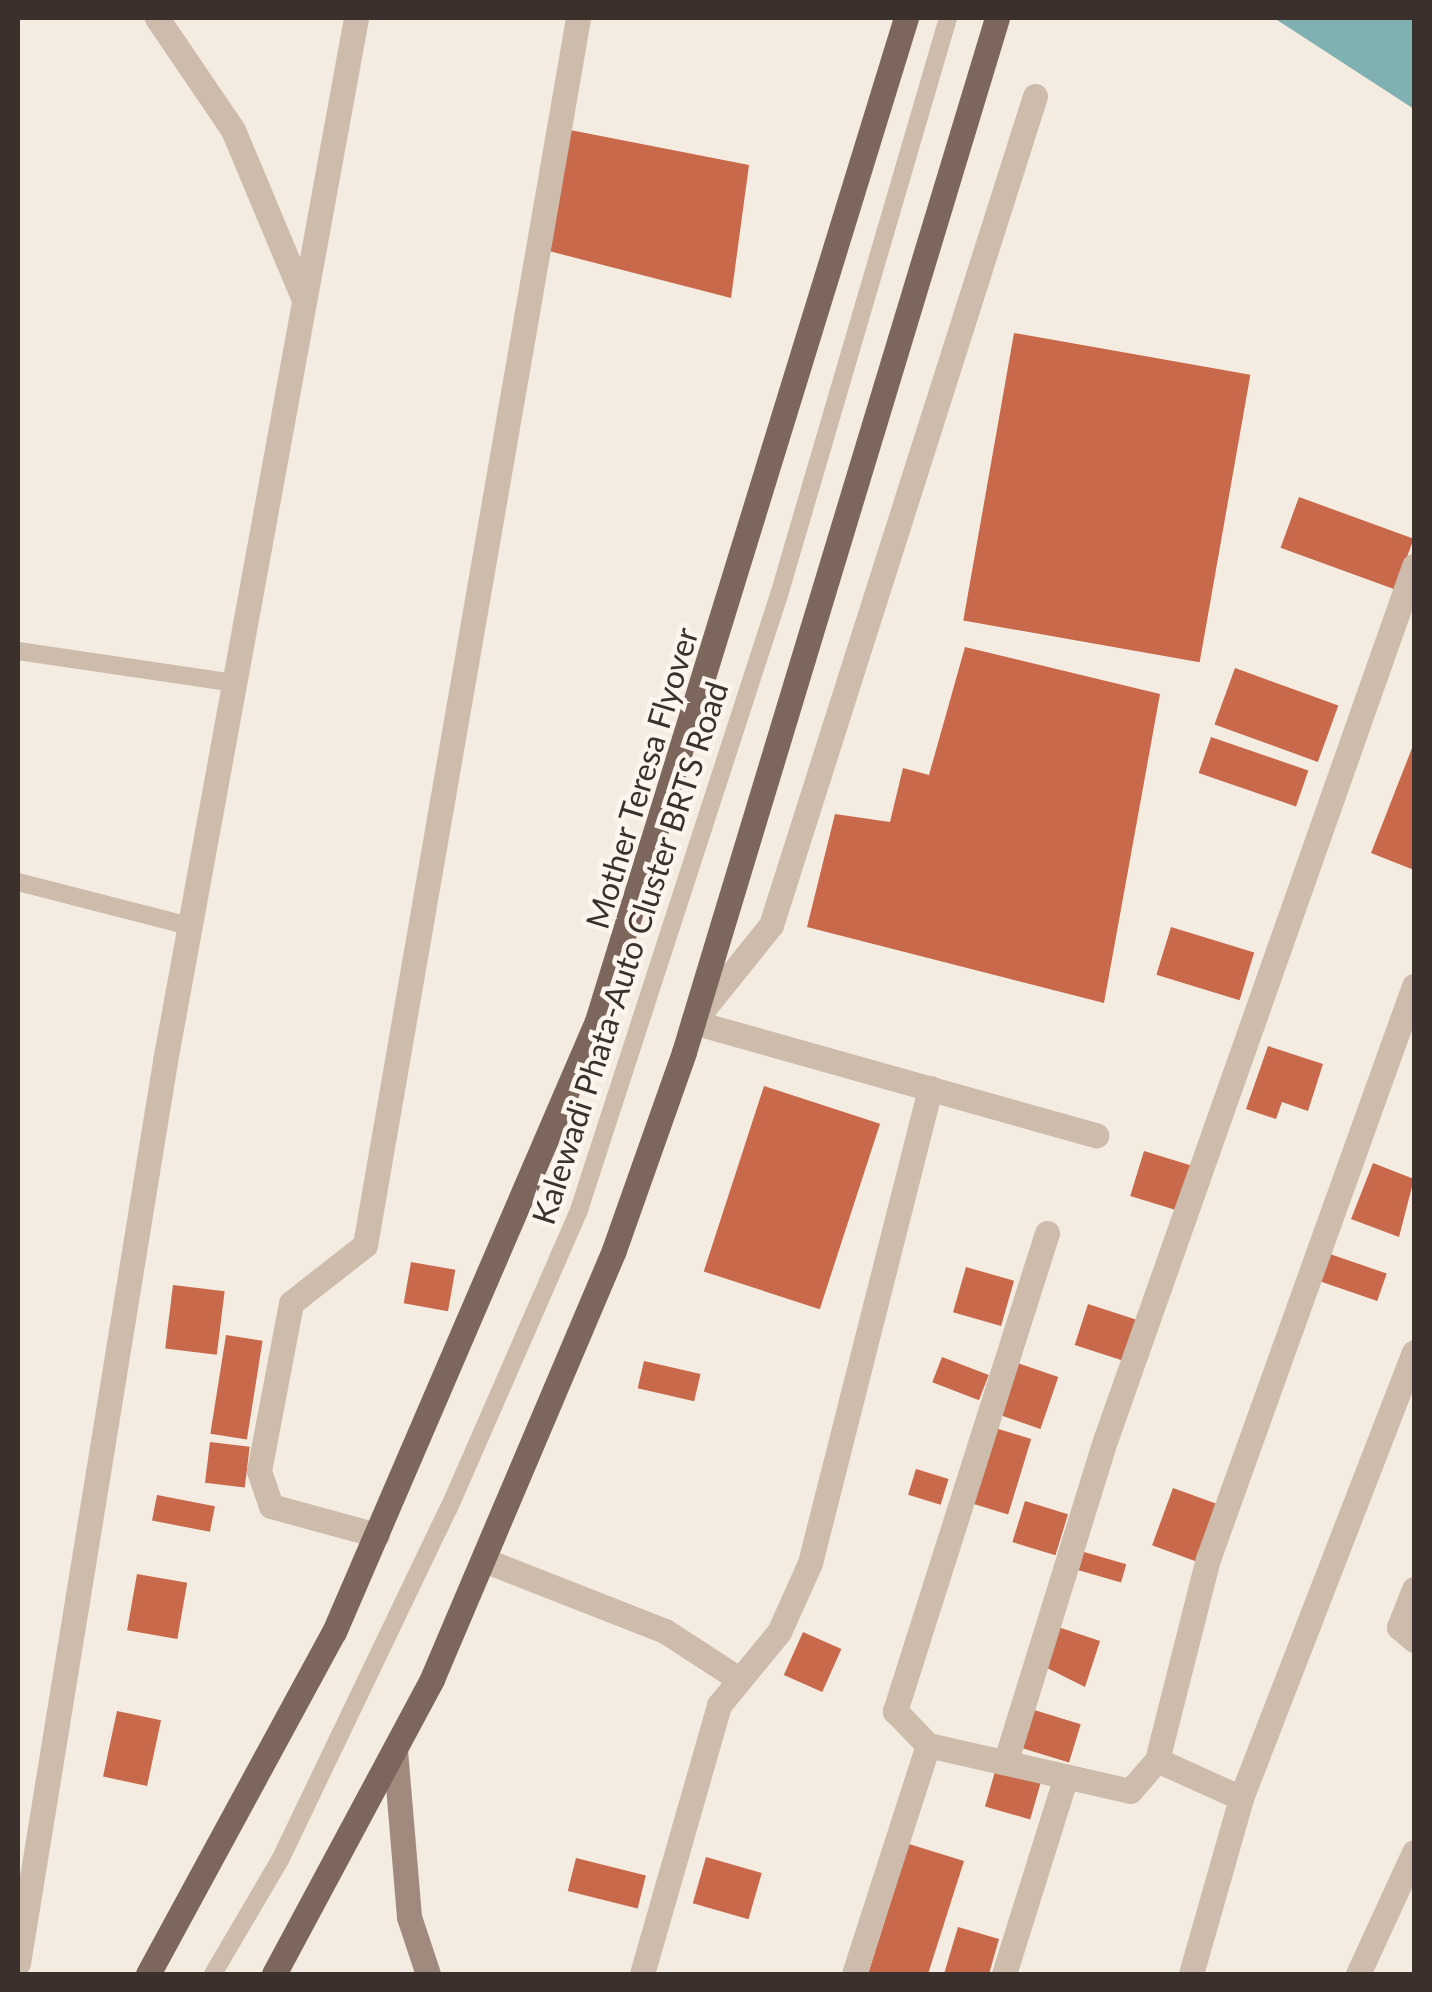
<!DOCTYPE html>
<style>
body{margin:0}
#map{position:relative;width:1432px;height:1992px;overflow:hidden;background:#f4ebe1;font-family:Lato,sans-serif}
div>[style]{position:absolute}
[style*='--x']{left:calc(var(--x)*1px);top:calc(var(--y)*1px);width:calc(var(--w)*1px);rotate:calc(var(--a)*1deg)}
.water>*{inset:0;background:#7fb0b2}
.building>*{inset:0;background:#c8694b;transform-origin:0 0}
.lane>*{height:18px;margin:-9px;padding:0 9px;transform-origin:9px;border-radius:9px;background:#cdbbac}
.street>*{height:25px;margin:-12.5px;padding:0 12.5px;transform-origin:12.5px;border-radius:12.5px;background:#cdbbac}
.secondary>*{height:25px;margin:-12.5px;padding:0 12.5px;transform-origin:12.5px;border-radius:12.5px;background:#a18a7d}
.primary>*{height:25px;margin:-12.5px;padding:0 12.5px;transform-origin:12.5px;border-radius:12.5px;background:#7d675c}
span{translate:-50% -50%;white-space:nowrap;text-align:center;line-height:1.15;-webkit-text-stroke:9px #fbf5ee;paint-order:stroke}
.street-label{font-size:32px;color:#3b302b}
.frame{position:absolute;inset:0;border:20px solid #3b302b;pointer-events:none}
</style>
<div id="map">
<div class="water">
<div style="clip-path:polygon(1274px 18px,1414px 18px,1414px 109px)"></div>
</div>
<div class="building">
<div style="clip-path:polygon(565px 129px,749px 165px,731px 298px,545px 250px)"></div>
<div style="left:1014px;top:333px;width:240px;height:292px;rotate:10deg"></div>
<div style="left:1299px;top:497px;width:122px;height:54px;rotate:20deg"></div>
<div style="clip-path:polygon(965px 647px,1160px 694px,1104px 1003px,807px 927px,835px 814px,890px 822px,903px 768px,929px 775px)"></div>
<div style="left:1235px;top:668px;width:110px;height:60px;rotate:20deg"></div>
<div style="left:1211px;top:737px;width:103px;height:38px;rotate:19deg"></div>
<div style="clip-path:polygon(1414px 743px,1414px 870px,1371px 853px)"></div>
<div style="left:1171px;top:927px;width:87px;height:50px;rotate:17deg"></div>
<div style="clip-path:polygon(1268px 1046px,1323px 1064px,1308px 1111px,1282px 1102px,1276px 1119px,1246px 1109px)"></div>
<div style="left:764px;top:1086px;width:122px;height:195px;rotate:18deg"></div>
<div style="left:1144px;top:1151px;width:52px;height:47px;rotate:17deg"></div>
<div style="clip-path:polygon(1373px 1163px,1414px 1179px,1399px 1237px,1351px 1219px)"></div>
<div style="left:1330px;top:1254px;width:60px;height:29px;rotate:19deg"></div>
<div style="left:411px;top:1262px;width:45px;height:42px;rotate:10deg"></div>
<div style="left:966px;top:1267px;width:50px;height:47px;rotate:16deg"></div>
<div style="left:173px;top:1285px;width:52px;height:64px;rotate:7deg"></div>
<div style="left:1088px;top:1304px;width:51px;height:43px;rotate:18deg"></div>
<div style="left:226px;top:1335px;width:37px;height:100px;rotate:9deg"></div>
<div style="left:942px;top:1357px;width:50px;height:27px;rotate:21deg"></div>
<div style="left:644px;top:1361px;width:58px;height:28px;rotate:13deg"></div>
<div style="left:1012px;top:1361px;width:49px;height:55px;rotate:19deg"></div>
<div style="left:992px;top:1427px;width:41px;height:79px;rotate:17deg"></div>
<div style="left:210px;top:1442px;width:40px;height:41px;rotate:7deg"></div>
<div style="left:916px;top:1469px;width:34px;height:27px;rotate:17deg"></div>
<div style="left:1173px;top:1488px;width:47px;height:61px;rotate:20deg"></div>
<div style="left:157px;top:1495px;width:59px;height:26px;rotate:11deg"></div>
<div style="left:1025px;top:1501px;width:45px;height:43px;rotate:17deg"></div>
<div style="left:1084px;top:1552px;width:44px;height:19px;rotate:16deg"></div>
<div style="left:137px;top:1574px;width:51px;height:57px;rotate:10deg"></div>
<div style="clip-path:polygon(1058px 1627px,1100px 1641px,1085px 1687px,1045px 1667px)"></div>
<div style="left:803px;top:1632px;width:42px;height:47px;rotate:24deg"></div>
<div style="left:1031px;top:1709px;width:52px;height:40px;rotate:17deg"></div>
<div style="left:117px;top:1711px;width:45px;height:67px;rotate:12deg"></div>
<div style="left:996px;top:1768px;width:47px;height:40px;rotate:16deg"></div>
<div style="clip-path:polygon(909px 1844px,964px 1861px,928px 1974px,868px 1974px)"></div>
<div style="left:706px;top:1857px;width:58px;height:48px;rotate:16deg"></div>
<div style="left:576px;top:1858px;width:72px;height:34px;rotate:14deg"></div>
<div style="clip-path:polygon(958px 1927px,999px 1939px,989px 1974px,944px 1974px)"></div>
</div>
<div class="lane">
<div style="--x:18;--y:651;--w:220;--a:8.4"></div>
<div style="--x:18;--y:882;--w:177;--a:14.4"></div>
<div style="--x:213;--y:1974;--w:132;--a:-59.6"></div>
<div style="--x:280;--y:1860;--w:390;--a:-64.4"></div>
<div style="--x:449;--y:1508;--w:325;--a:-66.4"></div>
<div style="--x:579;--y:1210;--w:647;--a:-71.99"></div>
<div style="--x:779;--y:595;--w:601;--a:-73.67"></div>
</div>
<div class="street">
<div style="--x:157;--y:18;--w:135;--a:55.8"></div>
<div style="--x:233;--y:130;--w:184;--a:67.3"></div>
<div style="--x:1035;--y:96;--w:870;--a:107.66"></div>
<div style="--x:771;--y:925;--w:124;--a:128.8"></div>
<div style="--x:693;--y:1022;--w:419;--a:15.7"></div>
<div style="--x:1047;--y:1233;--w:502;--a:107.64"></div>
<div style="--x:895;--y:1711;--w:47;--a:45.9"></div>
<div style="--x:928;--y:1745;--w:207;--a:12.8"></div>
<div style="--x:1130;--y:1791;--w:41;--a:-48.9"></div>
<div style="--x:1157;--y:1760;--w:207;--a:-75.8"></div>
<div style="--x:1208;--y:1559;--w:609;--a:-70.23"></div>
<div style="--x:377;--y:1535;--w:110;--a:-164.7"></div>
<div style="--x:271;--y:1506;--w:37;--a:-109"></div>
<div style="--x:259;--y:1471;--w:171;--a:-79.2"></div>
<div style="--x:291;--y:1303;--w:94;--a:-38.1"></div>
<div style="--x:365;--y:1245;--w:1245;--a:-80.15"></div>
<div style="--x:484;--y:1560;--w:194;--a:21.4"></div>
<div style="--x:665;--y:1631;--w:88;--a:33"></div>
<div style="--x:1414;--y:1589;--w:41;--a:111.5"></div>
<div style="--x:1399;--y:1627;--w:20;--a:41"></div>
<div style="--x:1007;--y:1757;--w:334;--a:-72.8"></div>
<div style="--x:1106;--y:1438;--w:925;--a:-70.55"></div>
<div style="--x:1157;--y:1760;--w:92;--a:24.3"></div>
<div style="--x:18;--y:1963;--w:914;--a:-80.74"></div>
<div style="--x:165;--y:1061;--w:1060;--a:-79.62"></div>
<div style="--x:642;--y:1974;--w:280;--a:-74"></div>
<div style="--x:719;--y:1705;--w:94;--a:-50.6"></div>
<div style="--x:779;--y:1632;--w:76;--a:-65.8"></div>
<div style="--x:810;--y:1563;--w:490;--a:-75.8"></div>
<div style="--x:854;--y:1974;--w:241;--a:-72.1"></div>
<div style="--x:1004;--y:1974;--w:207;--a:-72.6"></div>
<div style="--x:1191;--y:1974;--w:183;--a:-74.1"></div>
<div style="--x:1241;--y:1798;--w:478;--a:-68.8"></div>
<div style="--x:1358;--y:1974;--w:134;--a:-65.3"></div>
</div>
<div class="secondary">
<div style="--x:395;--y:1750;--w:168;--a:85.2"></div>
<div style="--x:409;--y:1917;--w:60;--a:71.6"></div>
</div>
<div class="primary">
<div style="--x:148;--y:1974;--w:389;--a:-61.5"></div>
<div style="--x:334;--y:1632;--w:665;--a:-66.71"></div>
<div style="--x:597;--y:1021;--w:1050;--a:-72.88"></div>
<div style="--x:274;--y:1974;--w:335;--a:-61.8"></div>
<div style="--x:432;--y:1679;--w:466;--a:-67"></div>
<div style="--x:614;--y:1250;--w:210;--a:-70.5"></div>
<div style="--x:684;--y:1052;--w:1080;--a:-73.16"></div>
</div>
<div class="street-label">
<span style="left:642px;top:778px;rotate:-73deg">Mother Teresa Flyover</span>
<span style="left:630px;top:953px;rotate:-72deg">Kalewadi Phata-Auto Cluster BRTS Road</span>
</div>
<div class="frame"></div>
</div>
